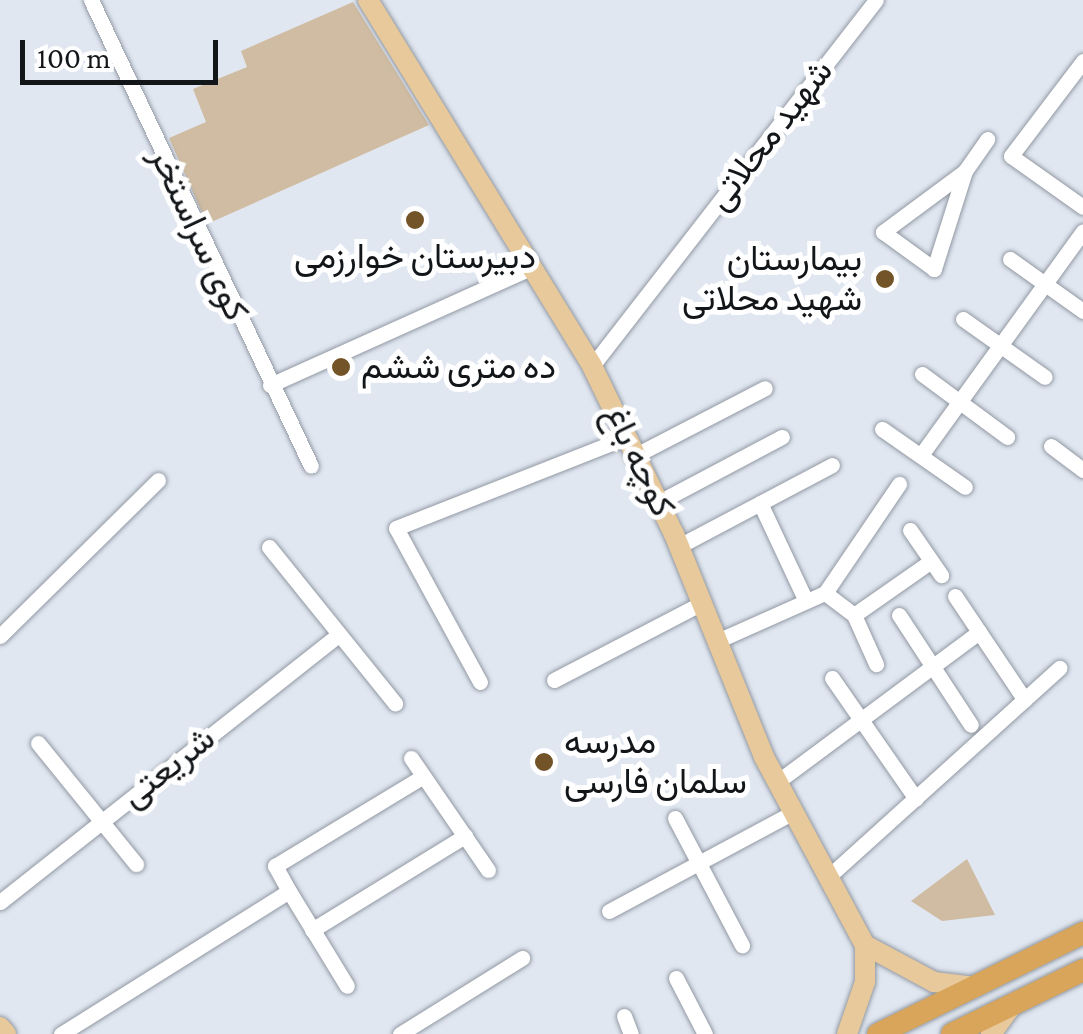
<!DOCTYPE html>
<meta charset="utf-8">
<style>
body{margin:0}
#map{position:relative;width:1083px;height:1034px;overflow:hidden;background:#e0e7f1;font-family:"Crimson Pro",Vazirmatn,serif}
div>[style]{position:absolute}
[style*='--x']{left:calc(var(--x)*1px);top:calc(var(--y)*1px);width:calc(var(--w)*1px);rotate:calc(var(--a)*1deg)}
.green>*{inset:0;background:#d0bca2}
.roads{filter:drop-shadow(0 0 2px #9299a3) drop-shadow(0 0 2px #9299a3)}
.minor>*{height:15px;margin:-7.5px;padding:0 7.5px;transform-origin:7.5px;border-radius:7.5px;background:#fff}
.major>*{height:20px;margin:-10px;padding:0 10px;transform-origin:10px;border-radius:10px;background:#e8c99c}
.highway>*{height:22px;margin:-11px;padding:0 11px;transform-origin:11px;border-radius:11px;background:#d8a55a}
.dots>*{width:28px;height:28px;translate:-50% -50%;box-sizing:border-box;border:5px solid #fff;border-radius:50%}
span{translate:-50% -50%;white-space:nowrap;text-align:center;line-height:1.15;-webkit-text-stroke:10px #fff;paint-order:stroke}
.street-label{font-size:35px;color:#131619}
.poi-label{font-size:35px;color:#131619}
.right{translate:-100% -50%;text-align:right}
.left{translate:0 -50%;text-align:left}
.scale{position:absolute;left:20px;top:40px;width:198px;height:45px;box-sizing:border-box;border:5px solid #131619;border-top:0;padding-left:12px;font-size:30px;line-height:35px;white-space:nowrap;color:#131619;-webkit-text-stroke:8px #fff;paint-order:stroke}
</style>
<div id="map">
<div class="green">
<div style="clip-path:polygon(353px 2px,429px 125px,207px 224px,169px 138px,206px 122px,193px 89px,247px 67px,241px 51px)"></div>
<div style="clip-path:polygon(967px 859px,995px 915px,942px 921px,911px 901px)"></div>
</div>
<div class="roads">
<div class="minor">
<div style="--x:91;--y:0;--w:515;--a:64.73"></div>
<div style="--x:1083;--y:61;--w:119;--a:127.2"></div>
<div style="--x:1011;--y:156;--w:88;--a:35.3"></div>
<div style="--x:965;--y:171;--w:103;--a:107.6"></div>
<div style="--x:934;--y:269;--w:63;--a:-144"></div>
<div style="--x:883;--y:232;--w:102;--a:-36.6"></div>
<div style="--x:965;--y:171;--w:39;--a:-55"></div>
<div style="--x:1010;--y:259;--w:90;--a:35.5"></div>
<div style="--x:963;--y:319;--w:100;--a:35.3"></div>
<div style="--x:592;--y:366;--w:463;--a:-52.2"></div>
<div style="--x:922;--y:374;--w:106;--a:36.5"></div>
<div style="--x:270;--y:385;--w:287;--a:-24.2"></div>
<div style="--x:882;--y:429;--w:101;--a:34.9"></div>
<div style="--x:1051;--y:446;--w:40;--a:37"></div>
<div style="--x:636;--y:455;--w:145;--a:-27.4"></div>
<div style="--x:921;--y:455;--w:276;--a:-54.1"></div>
<div style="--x:659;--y:502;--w:139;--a:-27.9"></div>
<div style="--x:760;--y:503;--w:108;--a:64.9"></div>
<div style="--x:910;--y:530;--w:55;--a:55.4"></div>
<div style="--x:679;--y:546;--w:173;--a:-27.9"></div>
<div style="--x:269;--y:547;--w:201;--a:51.1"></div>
<div style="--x:825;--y:593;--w:36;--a:37"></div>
<div style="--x:854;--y:615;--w:54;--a:65.8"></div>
<div style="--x:955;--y:596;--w:125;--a:56.1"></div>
<div style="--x:854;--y:615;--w:94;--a:-35"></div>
<div style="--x:899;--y:615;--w:131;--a:56.8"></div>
<div style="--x:0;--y:636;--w:222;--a:-44.6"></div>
<div style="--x:717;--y:641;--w:118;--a:-24"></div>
<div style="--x:825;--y:593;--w:132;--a:-55.8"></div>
<div style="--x:832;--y:678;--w:147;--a:55.2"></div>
<div style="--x:554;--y:680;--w:167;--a:-27.5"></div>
<div style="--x:480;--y:682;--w:175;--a:-118.6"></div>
<div style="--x:396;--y:528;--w:248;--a:-21.5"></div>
<div style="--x:38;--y:743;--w:156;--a:51"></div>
<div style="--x:411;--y:758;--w:136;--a:55.5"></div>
<div style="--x:777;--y:782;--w:252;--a:-36.6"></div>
<div style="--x:675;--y:818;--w:144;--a:62.2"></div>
<div style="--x:828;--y:877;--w:312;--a:-42.1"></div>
<div style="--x:289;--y:891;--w:29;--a:-119"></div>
<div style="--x:275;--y:866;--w:172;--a:-31.2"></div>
<div style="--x:0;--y:902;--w:432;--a:-38.3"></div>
<div style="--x:609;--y:911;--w:210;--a:-28.2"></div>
<div style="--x:312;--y:930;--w:180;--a:-31.6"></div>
<div style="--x:676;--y:978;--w:63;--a:62.6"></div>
<div style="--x:624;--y:1016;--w:19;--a:69"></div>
<div style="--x:61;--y:1034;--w:269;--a:-32.1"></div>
<div style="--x:289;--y:891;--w:111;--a:58.6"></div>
<div style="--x:400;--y:1034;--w:144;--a:-31.9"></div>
</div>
<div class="major">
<div style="--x:368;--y:0;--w:429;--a:58.5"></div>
<div style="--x:592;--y:366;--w:187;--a:64"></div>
<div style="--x:674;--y:534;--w:240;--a:68"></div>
<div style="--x:764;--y:757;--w:213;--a:61.8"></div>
<div style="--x:0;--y:1027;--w:9;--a:49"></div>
<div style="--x:847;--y:1034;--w:55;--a:-70.9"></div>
<div style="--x:865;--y:982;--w:37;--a:-90"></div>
<div style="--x:865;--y:945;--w:78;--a:28.2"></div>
<div style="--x:934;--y:982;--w:41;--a:7"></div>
<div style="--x:991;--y:1034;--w:36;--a:-54"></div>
</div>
<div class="highway">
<div style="--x:878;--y:1034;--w:229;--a:-26.2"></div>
<div style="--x:952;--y:1034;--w:146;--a:-26"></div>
</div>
</div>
<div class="dots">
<div style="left:415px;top:220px;background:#725428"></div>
<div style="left:885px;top:279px;background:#725428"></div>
<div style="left:341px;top:367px;background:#725428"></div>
<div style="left:544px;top:762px;background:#725428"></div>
</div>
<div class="street-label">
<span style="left:770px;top:135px;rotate:-52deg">شهید محلاتی</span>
<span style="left:199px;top:234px;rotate:65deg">کوی سراستخر</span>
<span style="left:639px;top:461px;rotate:64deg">کوچه باغ</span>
<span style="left:168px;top:767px;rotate:-38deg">شریعتی</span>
</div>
<div class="poi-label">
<span style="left:415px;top:257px">دبیرستان خوارزمی</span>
<span class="right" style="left:862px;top:279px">بیمارستان<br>شهید محلاتی</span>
<span class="left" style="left:361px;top:367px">ده متری ششم</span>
<span class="left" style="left:564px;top:762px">مدرسه<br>سلمان فارسی</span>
</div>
<div class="scale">100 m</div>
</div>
